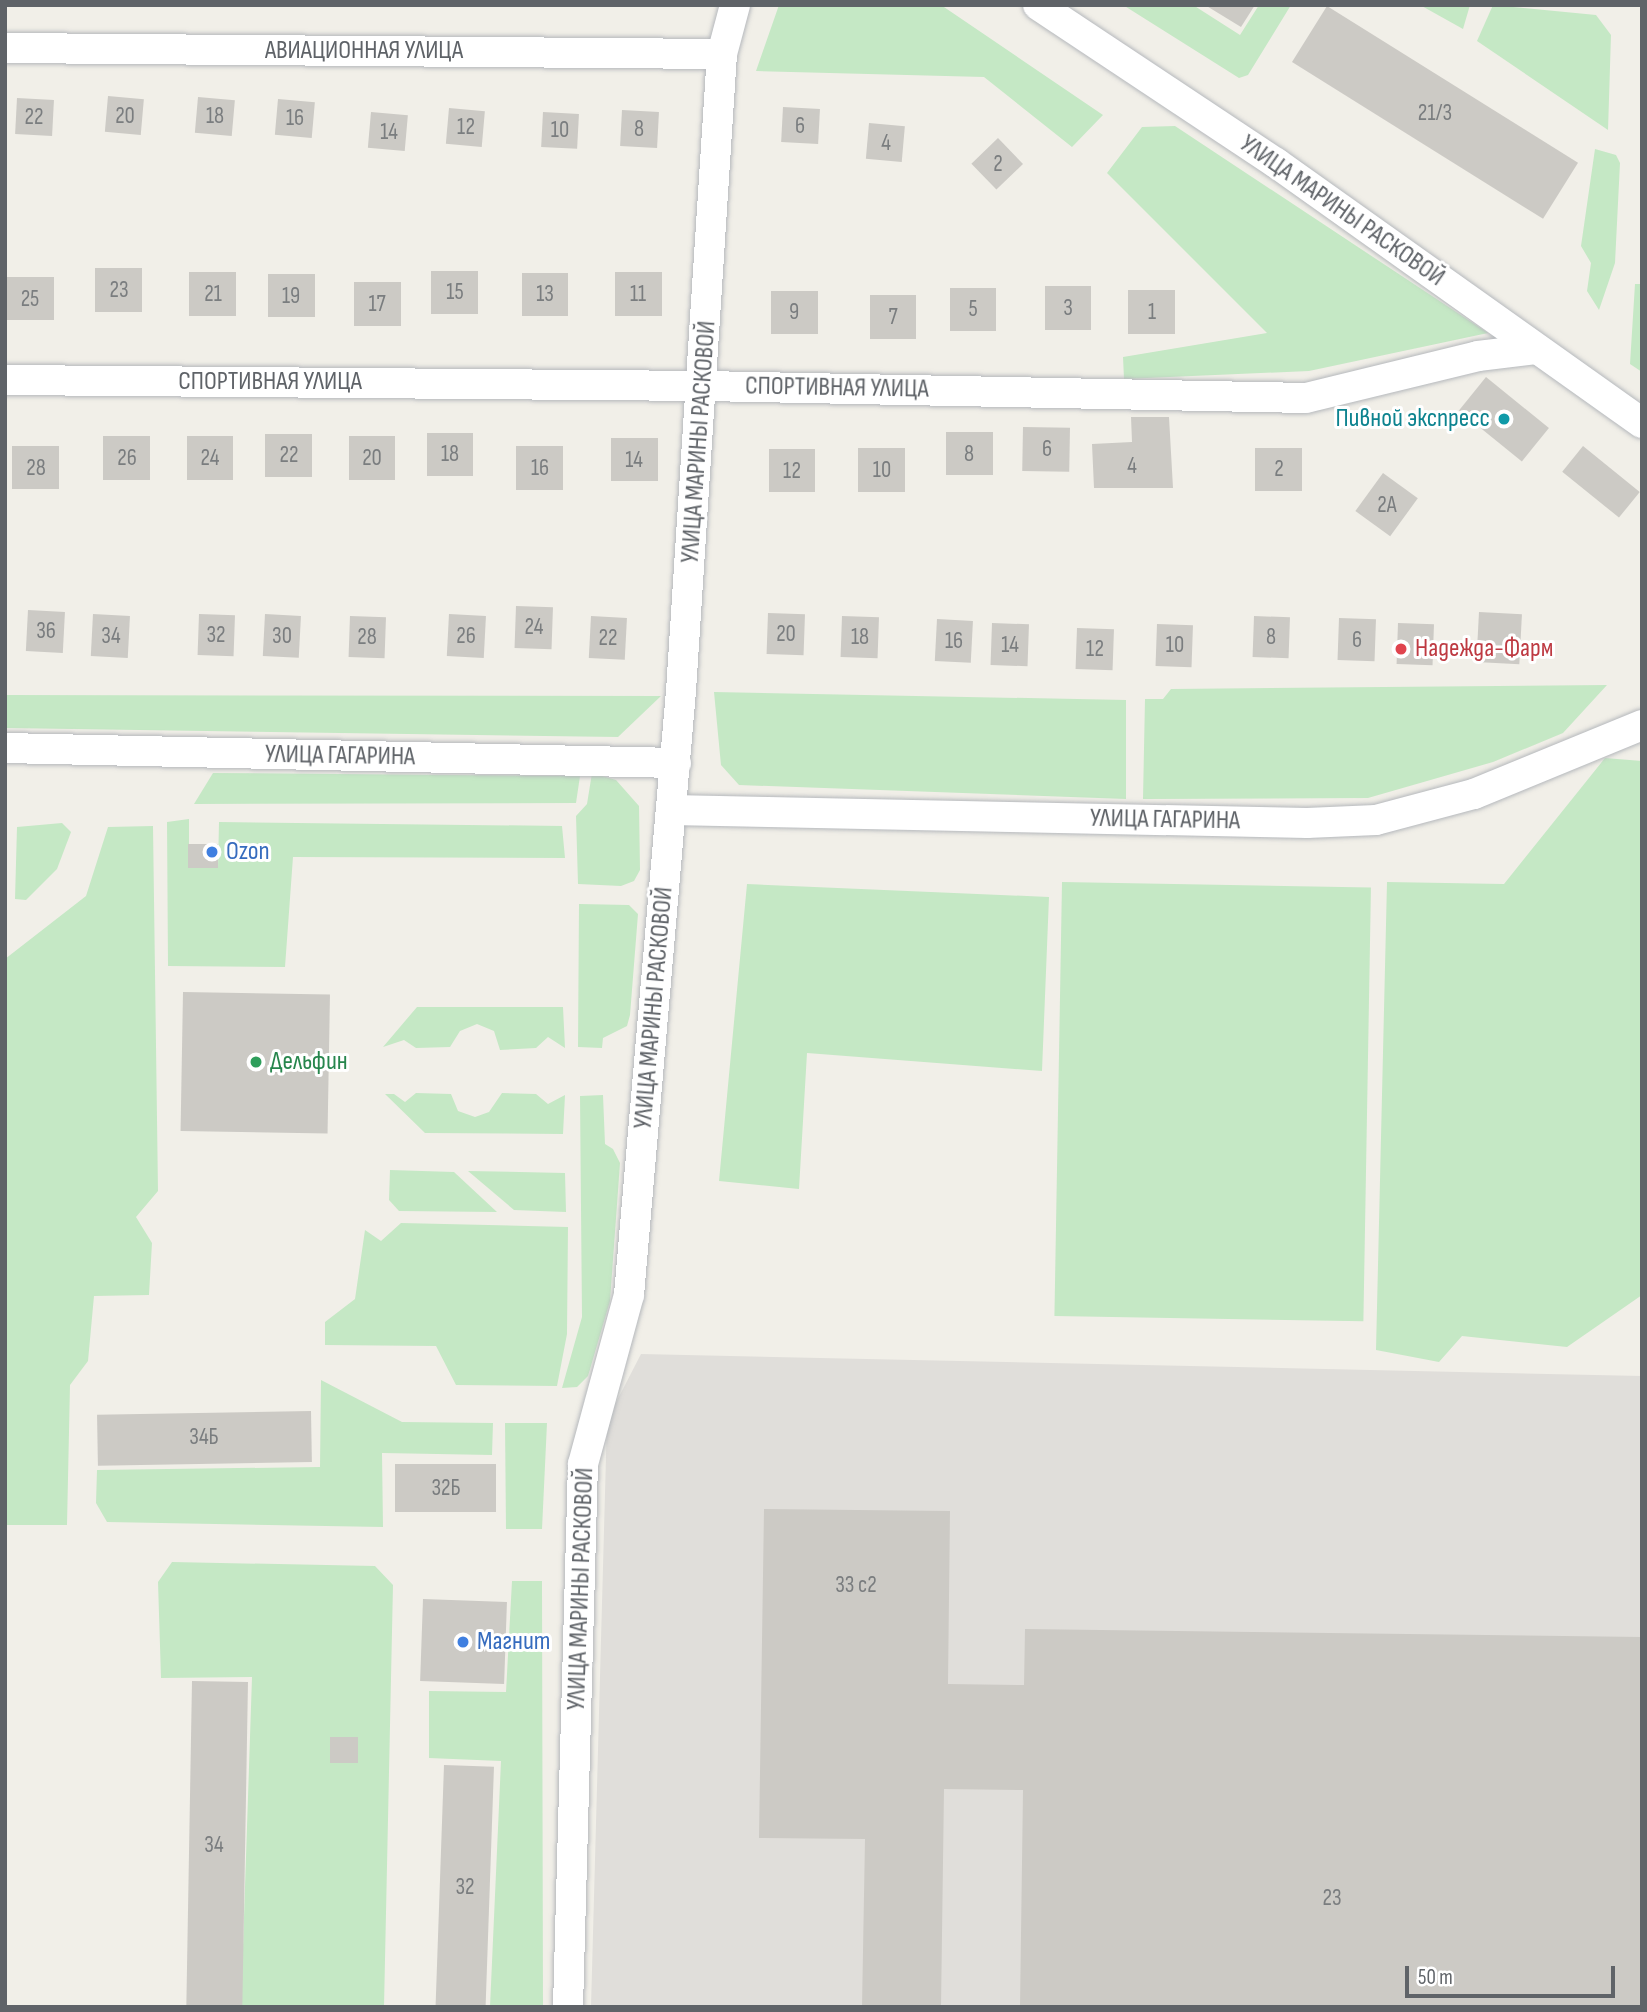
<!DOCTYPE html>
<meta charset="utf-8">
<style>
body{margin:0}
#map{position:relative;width:1647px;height:2012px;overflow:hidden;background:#f1efe8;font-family:"Sofia Sans Condensed",sans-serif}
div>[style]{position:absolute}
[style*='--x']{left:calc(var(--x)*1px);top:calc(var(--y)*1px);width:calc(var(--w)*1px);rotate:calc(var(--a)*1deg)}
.industrial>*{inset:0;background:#e0deda}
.green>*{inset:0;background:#c5e8c5;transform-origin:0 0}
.building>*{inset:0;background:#cccac5;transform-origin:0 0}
.roads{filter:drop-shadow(0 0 2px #b5b8bc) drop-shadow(0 0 2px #b5b8bc)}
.minor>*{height:30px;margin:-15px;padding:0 15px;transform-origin:15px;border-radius:15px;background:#fff}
.dots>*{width:19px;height:19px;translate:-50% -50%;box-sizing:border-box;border:4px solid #fff;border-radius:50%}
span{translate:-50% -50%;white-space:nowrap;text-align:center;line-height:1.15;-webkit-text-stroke:6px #fff;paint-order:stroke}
.number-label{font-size:23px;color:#7a7d7f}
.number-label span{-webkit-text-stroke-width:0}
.street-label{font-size:26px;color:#5f6368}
.culture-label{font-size:26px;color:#0d838f}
.right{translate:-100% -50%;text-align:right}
.health-label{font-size:26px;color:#be3a42}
.left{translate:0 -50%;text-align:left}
.shop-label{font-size:26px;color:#366cbe}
.leisure-label{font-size:26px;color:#27864d}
.frame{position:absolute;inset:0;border:7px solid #5f6368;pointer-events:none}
.scale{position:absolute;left:1405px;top:1966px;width:210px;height:32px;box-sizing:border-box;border:4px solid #5f6368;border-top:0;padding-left:9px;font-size:21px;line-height:24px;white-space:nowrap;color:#5f6368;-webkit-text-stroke:5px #fff;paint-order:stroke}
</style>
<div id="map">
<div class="industrial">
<div style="clip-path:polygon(641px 1354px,1642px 1376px,1642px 2007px,591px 2007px,607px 1420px)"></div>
</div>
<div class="green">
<div style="clip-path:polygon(779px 5px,941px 5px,1103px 115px,1072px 147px,984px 77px,756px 71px)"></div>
<div style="clip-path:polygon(1123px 5px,1193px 5px,1240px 35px,1259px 5px,1291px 5px,1248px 75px,1239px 78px)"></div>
<div style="clip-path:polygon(1420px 5px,1470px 5px,1463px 29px)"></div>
<div style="clip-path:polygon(1493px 5px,1596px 15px,1611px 35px,1608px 130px,1477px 41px)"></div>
<div style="clip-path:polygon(1175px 126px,1488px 333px,1309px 371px,1124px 379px,1123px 357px,1267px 333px,1107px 173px,1142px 127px)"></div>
<div style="clip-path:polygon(1595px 149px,1616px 155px,1620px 163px,1615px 263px,1599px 310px,1587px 291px,1591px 263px,1581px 246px)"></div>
<div style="clip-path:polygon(1635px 284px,1642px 284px,1642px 372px,1630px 364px)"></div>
<div style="clip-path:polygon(1607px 685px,1563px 733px,1493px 762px,1368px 798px,1143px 799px,1145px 699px,1163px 699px,1171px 689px)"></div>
<div style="clip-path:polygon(714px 692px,1126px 700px,1126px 799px,739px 785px,721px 765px)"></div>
<div style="clip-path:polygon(5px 695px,661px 696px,618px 737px,5px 728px)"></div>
<div style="clip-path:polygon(1605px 758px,1642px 761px,1642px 1295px,1567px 1347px,1462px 1336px,1439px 1362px,1376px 1350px,1387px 882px,1504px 884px)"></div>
<div style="clip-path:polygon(213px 773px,580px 776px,576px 803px,194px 804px)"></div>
<div style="clip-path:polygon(592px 773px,616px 780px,639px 806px,640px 870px,634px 881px,621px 886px,578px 884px,576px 816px,587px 804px)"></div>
<div style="clip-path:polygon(189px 819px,189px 868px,218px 867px,219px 822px,562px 826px,565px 858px,293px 857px,285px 967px,168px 966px,167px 822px)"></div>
<div style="clip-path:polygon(62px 823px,71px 832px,57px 869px,26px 900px,15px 899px,17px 827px)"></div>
<div style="clip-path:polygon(153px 826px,158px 1191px,136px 1217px,152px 1243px,149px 1295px,94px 1296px,88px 1361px,70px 1385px,67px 1525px,5px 1525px,5px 959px,86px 896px,108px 827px)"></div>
<div style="left:1062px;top:882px;width:309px;height:434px;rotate:1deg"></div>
<div style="clip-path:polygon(747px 884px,1049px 897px,1042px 1071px,807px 1053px,799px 1189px,719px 1181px)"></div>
<div style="clip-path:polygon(579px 904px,629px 905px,638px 914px,630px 1015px,627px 1026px,603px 1038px,602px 1048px,578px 1047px)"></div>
<div style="clip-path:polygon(417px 1007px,563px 1007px,565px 1048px,548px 1037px,536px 1048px,500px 1050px,494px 1031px,477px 1024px,460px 1031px,450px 1047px,416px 1048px,404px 1040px,383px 1047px)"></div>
<div style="clip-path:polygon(416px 1093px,451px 1094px,458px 1111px,475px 1117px,489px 1112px,502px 1093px,536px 1094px,548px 1104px,565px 1095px,563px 1134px,425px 1133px,385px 1094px,394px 1094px,405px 1102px)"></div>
<div style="clip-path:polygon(603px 1095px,605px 1144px,613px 1149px,620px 1163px,610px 1301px,588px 1376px,577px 1387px,562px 1388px,582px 1317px,580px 1096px)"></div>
<div style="clip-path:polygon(390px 1170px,454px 1172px,497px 1212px,399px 1211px,389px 1200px)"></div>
<div style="clip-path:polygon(468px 1171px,565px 1173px,566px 1212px,514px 1210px)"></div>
<div style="clip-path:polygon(401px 1223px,568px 1227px,567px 1334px,557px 1386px,456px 1385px,436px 1346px,325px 1345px,325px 1322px,355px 1299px,365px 1230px,381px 1241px)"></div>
<div style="clip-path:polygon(321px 1380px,402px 1422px,493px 1423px,492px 1455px,382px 1453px,383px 1527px,107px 1522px,96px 1503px,97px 1470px,320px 1467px)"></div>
<div style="clip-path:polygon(505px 1423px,547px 1423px,542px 1529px,506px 1529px)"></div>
<div style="clip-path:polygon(172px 1562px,375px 1566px,393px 1585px,384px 2007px,241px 2007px,252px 1677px,161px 1678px,158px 1582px)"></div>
<div style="clip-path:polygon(512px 1581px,542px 1581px,543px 2007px,490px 2007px,501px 1761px,429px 1758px,429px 1691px,506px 1692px)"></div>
</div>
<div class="building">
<div style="clip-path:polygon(1205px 5px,1255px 5px,1241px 27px)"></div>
<div style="left:1327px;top:6px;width:296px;height:66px;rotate:32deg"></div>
<div style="left:108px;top:96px;width:36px;height:36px;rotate:5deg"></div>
<div style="left:198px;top:97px;width:37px;height:36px;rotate:5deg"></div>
<div style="left:17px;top:98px;width:37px;height:36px;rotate:3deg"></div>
<div style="left:278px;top:99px;width:37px;height:36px;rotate:5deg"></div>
<div style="left:783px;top:107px;width:37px;height:35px;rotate:3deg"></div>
<div style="left:449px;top:108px;width:36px;height:36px;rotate:5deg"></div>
<div style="left:622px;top:110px;width:37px;height:36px;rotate:3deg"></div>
<div style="left:371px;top:112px;width:37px;height:36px;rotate:5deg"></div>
<div style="left:543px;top:112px;width:36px;height:35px;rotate:3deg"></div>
<div style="left:869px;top:123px;width:36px;height:36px;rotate:5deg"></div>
<div style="left:998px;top:138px;width:36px;height:37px;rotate:46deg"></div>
<div style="left:142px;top:268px;width:44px;height:47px;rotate:90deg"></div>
<div style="left:431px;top:271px;width:47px;height:43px"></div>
<div style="left:189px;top:272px;width:47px;height:44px"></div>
<div style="left:615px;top:272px;width:47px;height:44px"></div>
<div style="left:522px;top:273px;width:46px;height:43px"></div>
<div style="left:268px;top:274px;width:47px;height:43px"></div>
<div style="left:7px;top:277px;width:47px;height:43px"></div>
<div style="left:401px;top:282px;width:44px;height:47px;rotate:90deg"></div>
<div style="left:1091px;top:286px;width:44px;height:46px;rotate:90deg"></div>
<div style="left:950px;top:288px;width:46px;height:43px"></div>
<div style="left:1128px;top:290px;width:47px;height:44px"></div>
<div style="left:771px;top:291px;width:47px;height:43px"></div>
<div style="left:870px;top:295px;width:46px;height:44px"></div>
<div style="left:1486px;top:377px;width:81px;height:43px;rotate:39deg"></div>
<div style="clip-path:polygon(1131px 417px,1169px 417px,1173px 488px,1094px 488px,1092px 444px,1132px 442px)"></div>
<div style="left:1023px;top:427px;width:47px;height:44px;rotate:1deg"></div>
<div style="left:993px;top:432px;width:43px;height:47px;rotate:90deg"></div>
<div style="left:427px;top:433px;width:46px;height:43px"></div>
<div style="left:265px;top:434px;width:47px;height:43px"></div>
<div style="left:103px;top:436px;width:47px;height:44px"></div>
<div style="left:187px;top:436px;width:46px;height:44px"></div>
<div style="left:349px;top:436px;width:46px;height:44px"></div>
<div style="left:658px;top:438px;width:43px;height:47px;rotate:90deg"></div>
<div style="left:12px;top:446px;width:47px;height:43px"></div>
<div style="left:516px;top:446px;width:47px;height:44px"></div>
<div style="left:1583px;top:446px;width:73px;height:33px;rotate:39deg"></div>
<div style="left:905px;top:448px;width:44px;height:47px;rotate:90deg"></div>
<div style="left:1255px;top:448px;width:47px;height:43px"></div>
<div style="left:769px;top:449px;width:46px;height:43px"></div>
<div style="left:1383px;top:473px;width:43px;height:47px;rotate:36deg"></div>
<div style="left:516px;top:606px;width:37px;height:42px;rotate:2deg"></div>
<div style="left:28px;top:610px;width:37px;height:41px;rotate:3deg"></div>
<div style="left:1479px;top:612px;width:43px;height:50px;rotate:3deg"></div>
<div style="left:768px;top:613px;width:37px;height:41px;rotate:2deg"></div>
<div style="left:93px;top:614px;width:37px;height:42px;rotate:3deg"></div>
<div style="left:199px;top:614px;width:36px;height:41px;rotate:2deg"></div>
<div style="left:265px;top:614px;width:36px;height:42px;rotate:3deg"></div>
<div style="left:449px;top:614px;width:37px;height:42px;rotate:3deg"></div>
<div style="left:350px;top:616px;width:36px;height:41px;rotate:2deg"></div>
<div style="left:591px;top:616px;width:36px;height:42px;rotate:3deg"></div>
<div style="left:842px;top:616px;width:37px;height:41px;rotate:2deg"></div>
<div style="left:1254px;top:616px;width:36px;height:41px;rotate:2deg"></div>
<div style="left:1339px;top:618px;width:37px;height:42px;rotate:2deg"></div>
<div style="left:937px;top:619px;width:36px;height:42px;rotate:3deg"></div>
<div style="left:992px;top:623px;width:37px;height:42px;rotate:2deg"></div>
<div style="left:1398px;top:623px;width:36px;height:41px;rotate:2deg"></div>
<div style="left:1157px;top:624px;width:36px;height:42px;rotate:2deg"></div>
<div style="left:1077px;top:628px;width:37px;height:41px;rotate:2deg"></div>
<div style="left:188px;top:844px;width:30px;height:24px"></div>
<div style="left:183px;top:992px;width:147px;height:139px;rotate:1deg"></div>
<div style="left:311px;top:1411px;width:51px;height:214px;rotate:89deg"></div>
<div style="left:395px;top:1464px;width:101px;height:48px"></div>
<div style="clip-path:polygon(764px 1509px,950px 1511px,948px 1684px,1024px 1685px,1025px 1629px,1642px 1637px,1642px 2007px,1020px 2007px,1023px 1790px,944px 1789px,941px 2007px,862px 2007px,865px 1839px,759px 1838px)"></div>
<div style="left:423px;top:1599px;width:84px;height:82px;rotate:2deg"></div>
<div style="left:192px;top:1681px;width:56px;height:326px;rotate:1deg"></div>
<div style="left:330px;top:1737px;width:28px;height:26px"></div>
<div style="left:444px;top:1765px;width:50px;height:242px;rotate:2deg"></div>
</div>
<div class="roads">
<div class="minor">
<div style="--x:1038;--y:5;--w:286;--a:33.6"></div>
<div style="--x:1276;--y:163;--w:449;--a:35.4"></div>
<div style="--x:5;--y:48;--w:717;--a:0.48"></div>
<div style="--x:5;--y:380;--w:699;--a:0.49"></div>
<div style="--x:704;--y:386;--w:602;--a:1.14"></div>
<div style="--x:1306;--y:398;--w:177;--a:-13.7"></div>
<div style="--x:1478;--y:356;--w:58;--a:-6.9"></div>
<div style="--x:5;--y:748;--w:671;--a:1.28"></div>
<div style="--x:671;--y:810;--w:636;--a:1.17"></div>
<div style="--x:1307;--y:823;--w:69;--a:-2.5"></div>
<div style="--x:1376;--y:820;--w:101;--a:-14.9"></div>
<div style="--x:1474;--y:794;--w:182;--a:-22.3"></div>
<div style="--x:568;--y:2007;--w:543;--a:-88.42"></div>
<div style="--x:583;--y:1464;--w:175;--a:-74.8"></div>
<div style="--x:629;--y:1295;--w:606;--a:-85.08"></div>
<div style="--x:681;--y:691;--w:638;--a:-86.32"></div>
<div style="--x:722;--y:54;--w:51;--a:-75.1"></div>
</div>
</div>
<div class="dots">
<div style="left:1504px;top:419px;background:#0f9aa8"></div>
<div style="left:1401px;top:649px;background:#e0444e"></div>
<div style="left:212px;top:852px;background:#3f7fe0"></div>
<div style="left:256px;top:1062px;background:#2e9e5b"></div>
<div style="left:463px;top:1642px;background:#3f7fe0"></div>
</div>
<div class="number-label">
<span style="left:1435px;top:113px">21/3</span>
<span style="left:125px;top:116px">20</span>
<span style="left:215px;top:116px">18</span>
<span style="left:34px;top:117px">22</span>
<span style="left:295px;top:118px">16</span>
<span style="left:800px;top:126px">6</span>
<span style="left:466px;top:127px">12</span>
<span style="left:639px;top:129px">8</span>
<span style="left:560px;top:130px">10</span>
<span style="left:389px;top:132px">14</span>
<span style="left:886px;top:143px">4</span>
<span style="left:998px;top:164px">2</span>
<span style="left:119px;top:290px">23</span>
<span style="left:455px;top:292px">15</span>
<span style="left:213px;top:294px">21</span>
<span style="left:545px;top:294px">13</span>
<span style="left:638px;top:294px">11</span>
<span style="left:291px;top:296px">19</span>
<span style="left:30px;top:299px">25</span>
<span style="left:377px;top:304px">17</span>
<span style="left:1068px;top:308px">3</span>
<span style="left:973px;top:309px">5</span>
<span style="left:794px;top:312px">9</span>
<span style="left:1152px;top:312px">1</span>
<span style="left:893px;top:317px">7</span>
<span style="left:1047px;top:449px">6</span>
<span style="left:450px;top:454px">18</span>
<span style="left:969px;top:454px">8</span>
<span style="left:289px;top:455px">22</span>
<span style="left:127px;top:458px">26</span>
<span style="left:210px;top:458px">24</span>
<span style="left:372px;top:458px">20</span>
<span style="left:634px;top:460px">14</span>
<span style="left:1132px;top:466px">4</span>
<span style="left:36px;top:468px">28</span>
<span style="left:540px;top:468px">16</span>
<span style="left:1279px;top:469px">2</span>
<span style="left:882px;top:470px">10</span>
<span style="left:792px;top:471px">12</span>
<span style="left:1387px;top:505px">2А</span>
<span style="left:534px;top:627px">24</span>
<span style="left:46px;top:631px">36</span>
<span style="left:786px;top:634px">20</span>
<span style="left:216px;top:635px">32</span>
<span style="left:111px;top:636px">34</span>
<span style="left:282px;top:636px">30</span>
<span style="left:466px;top:636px">26</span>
<span style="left:367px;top:637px">28</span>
<span style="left:860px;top:637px">18</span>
<span style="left:1271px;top:637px">8</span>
<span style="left:608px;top:638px">22</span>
<span style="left:1357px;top:640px">6</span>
<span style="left:954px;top:641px">16</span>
<span style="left:1010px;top:645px">14</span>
<span style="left:1175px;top:645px">10</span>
<span style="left:1095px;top:649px">12</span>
<span style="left:204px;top:1437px">34Б</span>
<span style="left:446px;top:1488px">32Б</span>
<span style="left:856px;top:1585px">33 с2</span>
<span style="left:214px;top:1845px">34</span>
<span style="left:465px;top:1887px">32</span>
<span style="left:1332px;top:1898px">23</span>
</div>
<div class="street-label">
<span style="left:364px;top:51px">АВИАЦИОННАЯ УЛИЦА</span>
<span style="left:1342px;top:211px;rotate:35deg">УЛИЦА МАРИНЫ РАСКОВОЙ</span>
<span style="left:270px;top:382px">СПОРТИВНАЯ УЛИЦА</span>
<span style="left:837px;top:388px;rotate:1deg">СПОРТИВНАЯ УЛИЦА</span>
<span style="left:699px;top:442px;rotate:-86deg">УЛИЦА МАРИНЫ РАСКОВОЙ</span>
<span style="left:340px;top:756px;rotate:1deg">УЛИЦА ГАГАРИНА</span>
<span style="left:1165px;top:820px;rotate:1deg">УЛИЦА ГАГАРИНА</span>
<span style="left:654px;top:1008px;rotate:-85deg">УЛИЦА МАРИНЫ РАСКОВОЙ</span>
<span style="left:581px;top:1589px;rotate:-88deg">УЛИЦА МАРИНЫ РАСКОВОЙ</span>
</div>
<div class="culture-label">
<span class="right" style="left:1490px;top:419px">Пивной экспресс</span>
</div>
<div class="health-label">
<span class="left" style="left:1415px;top:649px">Надежда-Фарм</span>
</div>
<div class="shop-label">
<span class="left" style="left:226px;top:852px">Ozon</span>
<span class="left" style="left:477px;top:1642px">Магнит</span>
</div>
<div class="leisure-label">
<span class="left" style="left:270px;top:1062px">Дельфин</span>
</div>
<div class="frame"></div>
<div class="scale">50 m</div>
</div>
